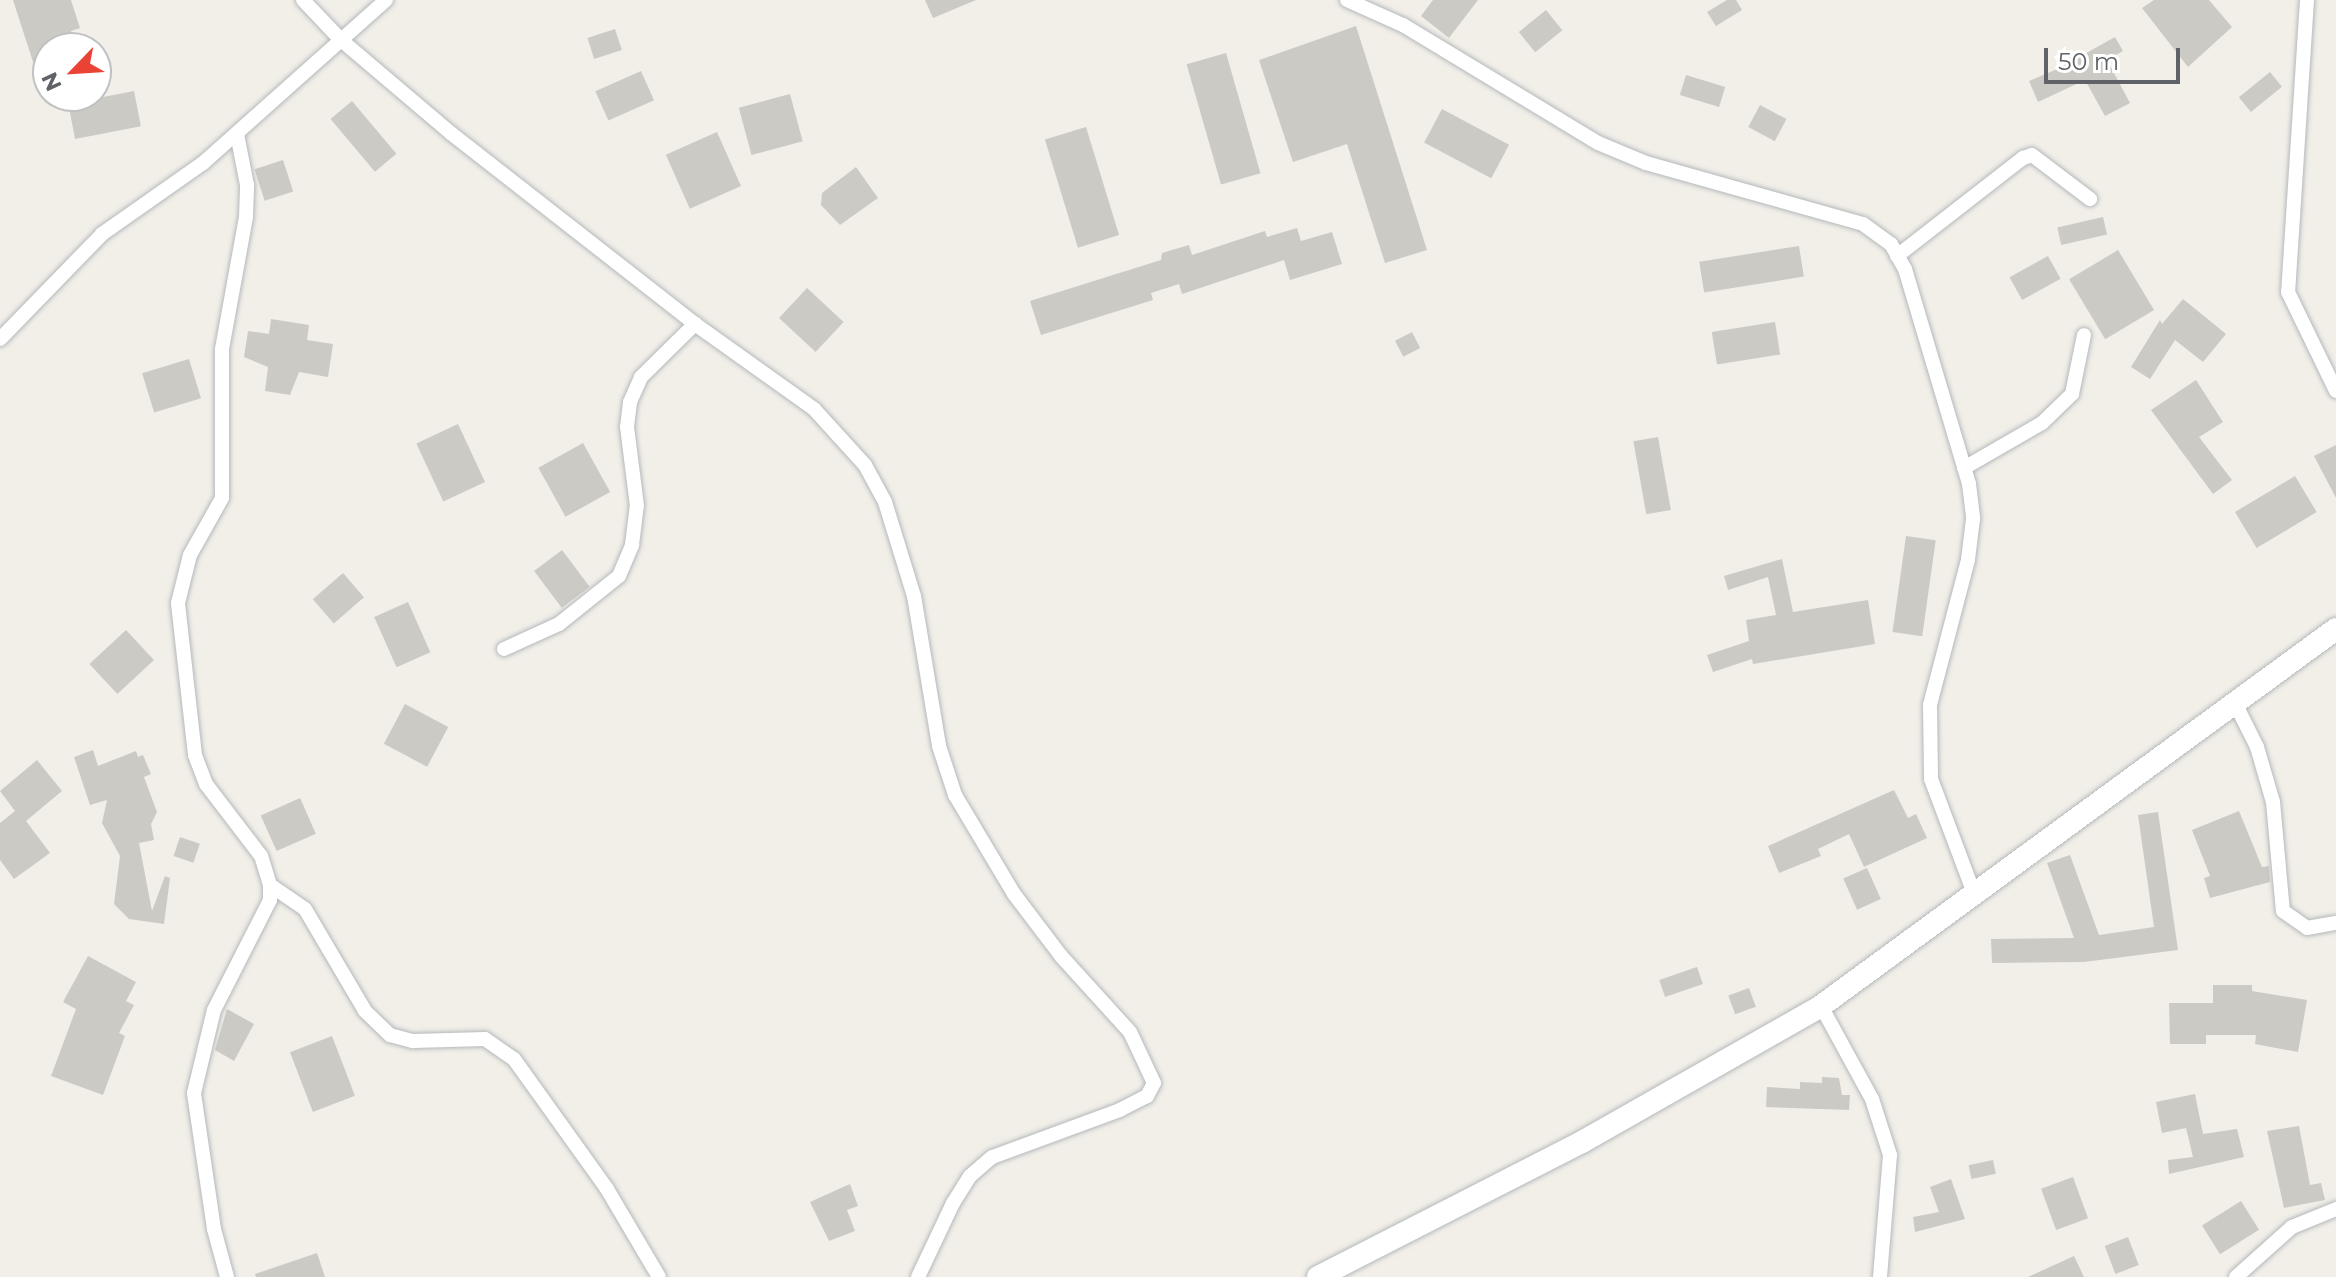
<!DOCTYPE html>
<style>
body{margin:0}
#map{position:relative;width:2336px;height:1277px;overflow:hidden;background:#f1efe8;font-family:Montserrat,sans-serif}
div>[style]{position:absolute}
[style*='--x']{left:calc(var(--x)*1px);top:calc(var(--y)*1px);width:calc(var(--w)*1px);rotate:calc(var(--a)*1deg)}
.building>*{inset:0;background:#cccac5;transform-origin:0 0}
.roads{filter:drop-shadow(0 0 2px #b5b8bc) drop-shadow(0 0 2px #b5b8bc)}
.street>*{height:14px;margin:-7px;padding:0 7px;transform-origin:7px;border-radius:7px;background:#fff}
.secondary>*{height:22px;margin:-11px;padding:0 11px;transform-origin:11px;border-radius:11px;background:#fff}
span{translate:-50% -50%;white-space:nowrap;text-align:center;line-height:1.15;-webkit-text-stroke:7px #fff;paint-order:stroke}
.north{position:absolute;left:32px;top:32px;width:80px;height:80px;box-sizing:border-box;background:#fff;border:2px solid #bfc1c3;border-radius:50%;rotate:245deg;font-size:22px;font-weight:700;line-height:32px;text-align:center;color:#5f6368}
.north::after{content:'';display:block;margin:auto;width:28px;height:36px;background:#ea4335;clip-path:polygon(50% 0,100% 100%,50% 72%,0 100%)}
.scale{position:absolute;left:2044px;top:48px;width:136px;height:36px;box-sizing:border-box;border:4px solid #5f6368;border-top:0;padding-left:10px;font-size:24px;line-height:28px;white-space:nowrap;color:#5f6368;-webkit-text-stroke:6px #fff;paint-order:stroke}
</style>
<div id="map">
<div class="building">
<div style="clip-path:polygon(13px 0,71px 0,80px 28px,71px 31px,77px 48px,48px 48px,48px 61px,34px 65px)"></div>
<div style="clip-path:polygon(925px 0,976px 0,933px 18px)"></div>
<div style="clip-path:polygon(1433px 0,1478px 0,1449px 38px,1421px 16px)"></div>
<div style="clip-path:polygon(1727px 0,1736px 0,1742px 10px,1716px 26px,1707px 12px)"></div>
<div style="clip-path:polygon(2154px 0,2209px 0,2232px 27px,2188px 67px,2142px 8px)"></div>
<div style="left:1546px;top:10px;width:26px;height:35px;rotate:51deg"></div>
<div style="clip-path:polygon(1356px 26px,1427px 250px,1385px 263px,1347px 144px,1293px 162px,1259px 60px)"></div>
<div style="left:615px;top:29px;width:22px;height:29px;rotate:72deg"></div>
<div style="clip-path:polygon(2115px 37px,2123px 51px,2107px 60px,2130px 103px,2105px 116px,2085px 80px,2038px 102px,2029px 81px,2062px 67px,2059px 60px,2079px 51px,2081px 56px)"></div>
<div style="left:1226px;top:53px;width:125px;height:41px;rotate:74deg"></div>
<div style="left:641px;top:71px;width:32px;height:50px;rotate:66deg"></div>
<div style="left:2270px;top:72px;width:19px;height:40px;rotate:51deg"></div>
<div style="left:1686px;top:75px;width:41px;height:21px;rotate:17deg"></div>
<div style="left:134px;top:91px;width:36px;height:67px;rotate:79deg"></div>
<div style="left:790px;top:94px;width:49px;height:53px;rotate:75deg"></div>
<div style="left:352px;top:101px;width:69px;height:28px;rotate:50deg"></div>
<div style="left:1760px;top:105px;width:30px;height:25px;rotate:28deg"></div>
<div style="left:1442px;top:109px;width:76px;height:38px;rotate:28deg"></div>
<div style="left:1086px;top:127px;width:113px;height:43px;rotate:73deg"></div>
<div style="left:717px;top:132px;width:59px;height:56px;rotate:66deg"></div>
<div style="left:283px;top:160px;width:33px;height:30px;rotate:72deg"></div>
<div style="clip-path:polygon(856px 167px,878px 198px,840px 225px,821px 205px,822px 193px)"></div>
<div style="left:2103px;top:217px;width:18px;height:47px;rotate:77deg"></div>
<div style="clip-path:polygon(1297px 228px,1301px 241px,1332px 232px,1342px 264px,1290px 280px,1284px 260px,1182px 294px,1179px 284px,1151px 293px,1153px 300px,1041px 335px,1030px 301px,1161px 260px,1162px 253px,1189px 245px,1192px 255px,1265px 231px,1267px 237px)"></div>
<div style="left:1799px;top:246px;width:31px;height:101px;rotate:81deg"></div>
<div style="left:2118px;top:250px;width:70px;height:57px;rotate:59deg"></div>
<div style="left:2048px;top:256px;width:26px;height:44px;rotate:61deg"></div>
<div style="left:807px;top:288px;width:50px;height:41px;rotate:43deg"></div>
<div style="clip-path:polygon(2183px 299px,2226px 334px,2203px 362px,2175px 340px,2150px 379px,2131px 367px,2160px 320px,2162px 324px)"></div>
<div style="clip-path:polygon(271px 319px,309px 325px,307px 340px,333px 344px,328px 377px,299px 372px,290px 395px,265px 391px,268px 367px,244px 357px,248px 331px,269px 334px)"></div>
<div style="left:1775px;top:322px;width:33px;height:64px;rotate:81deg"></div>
<div style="left:1412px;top:332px;width:18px;height:19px;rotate:63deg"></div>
<div style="left:189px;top:359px;width:41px;height:49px;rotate:73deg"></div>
<div style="clip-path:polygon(2196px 380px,2223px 422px,2199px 437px,2232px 480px,2213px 494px,2151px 410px)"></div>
<div style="left:458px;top:424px;width:64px;height:46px;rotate:65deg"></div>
<div style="left:1658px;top:437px;width:74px;height:25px;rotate:80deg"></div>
<div style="left:583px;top:443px;width:56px;height:51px;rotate:61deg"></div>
<div style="clip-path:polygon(2336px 445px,2336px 498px,2314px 456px)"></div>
<div style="left:2295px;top:476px;width:42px;height:70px;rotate:59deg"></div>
<div style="left:1906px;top:536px;width:30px;height:97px;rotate:8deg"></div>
<div style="left:562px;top:550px;width:46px;height:35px;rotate:53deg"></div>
<div style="clip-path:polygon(1782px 559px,1793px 612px,1868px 600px,1875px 644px,1753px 664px,1752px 659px,1713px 672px,1707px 655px,1749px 641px,1746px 620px,1776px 615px,1768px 577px,1728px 590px,1724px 576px)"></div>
<div style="left:343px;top:573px;width:32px;height:40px;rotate:49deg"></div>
<div style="left:408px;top:602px;width:55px;height:37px;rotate:66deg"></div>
<div style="left:126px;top:630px;width:41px;height:50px;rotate:47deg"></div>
<div style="left:405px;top:704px;width:49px;height:45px;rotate:28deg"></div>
<div style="clip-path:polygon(93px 750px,98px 766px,136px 751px,138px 757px,143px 755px,151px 774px,144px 777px,157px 812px,151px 824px,154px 840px,139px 843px,152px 911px,165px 876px,170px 878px,164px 924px,129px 919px,114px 904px,120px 856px,102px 823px,107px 800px,90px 805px,74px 757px)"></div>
<div style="clip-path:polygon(37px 760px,62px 791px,26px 821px,50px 853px,14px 879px,0 860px,0 823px,15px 811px,0 791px)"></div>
<div style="clip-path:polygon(1894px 790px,1908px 818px,1916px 814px,1927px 838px,1864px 867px,1849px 834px,1818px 849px,1821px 856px,1779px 873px,1768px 846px)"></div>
<div style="left:300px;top:798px;width:39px;height:43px;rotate:66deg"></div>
<div style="clip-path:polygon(2239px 811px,2262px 867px,2269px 866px,2270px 882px,2210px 898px,2204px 878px,2210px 876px,2192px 830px)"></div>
<div style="clip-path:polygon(2158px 812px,2178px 950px,2084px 962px,1992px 963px,1991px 939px,2074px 938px,2047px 863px,2070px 855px,2099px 935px,2154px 927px,2138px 815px)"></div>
<div style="left:180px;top:837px;width:21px;height:20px;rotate:19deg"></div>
<div style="left:1867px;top:868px;width:34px;height:26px;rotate:66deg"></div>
<div style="clip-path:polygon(88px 956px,136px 982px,126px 1001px,134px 1005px,119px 1033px,125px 1036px,103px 1095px,51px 1076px,76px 1009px,63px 1002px)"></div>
<div style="left:1697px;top:967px;width:18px;height:40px;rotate:71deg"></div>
<div style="clip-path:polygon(2213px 985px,2252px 985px,2252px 991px,2307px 1000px,2298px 1052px,2255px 1044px,2256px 1035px,2206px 1035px,2206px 1044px,2170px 1044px,2169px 1003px,2213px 1003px)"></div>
<div style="left:1749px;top:988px;width:20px;height:22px;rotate:70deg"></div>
<div style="clip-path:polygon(227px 1009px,254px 1024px,234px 1061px,215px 1050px)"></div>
<div style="left:332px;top:1036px;width:64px;height:45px;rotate:69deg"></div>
<div style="clip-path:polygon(1822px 1077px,1839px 1078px,1842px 1095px,1850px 1095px,1849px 1110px,1766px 1107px,1767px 1087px,1800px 1089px,1800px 1082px,1822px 1083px)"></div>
<div style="clip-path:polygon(2195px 1094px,2203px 1134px,2237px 1129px,2244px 1157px,2169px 1174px,2168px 1160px,2193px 1157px,2186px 1128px,2162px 1133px,2156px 1102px)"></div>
<div style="clip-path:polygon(2299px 1126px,2310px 1185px,2321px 1183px,2325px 1200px,2284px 1208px,2267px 1131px)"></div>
<div style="left:1993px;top:1160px;width:14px;height:25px;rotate:78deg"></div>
<div style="left:2073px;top:1177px;width:44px;height:34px;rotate:70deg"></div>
<div style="clip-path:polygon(1951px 1179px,1965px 1219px,1915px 1232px,1913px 1217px,1939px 1212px,1930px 1187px)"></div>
<div style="clip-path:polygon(850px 1184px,858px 1206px,847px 1210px,855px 1231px,829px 1241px,810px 1202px)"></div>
<div style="left:2241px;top:1201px;width:34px;height:46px;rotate:58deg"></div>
<div style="left:2128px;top:1237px;width:30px;height:25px;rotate:69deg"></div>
<div style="clip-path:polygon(317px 1253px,325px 1277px,256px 1277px,255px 1274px)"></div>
<div style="clip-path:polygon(2074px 1256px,2084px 1277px,2028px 1277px)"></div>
</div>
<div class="roads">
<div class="street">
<div style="--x:303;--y:0;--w:55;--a:46.5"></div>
<div style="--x:341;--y:40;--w:145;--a:40.3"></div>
<div style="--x:452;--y:134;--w:308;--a:38"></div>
<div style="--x:695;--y:324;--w:146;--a:35.5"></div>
<div style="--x:814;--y:409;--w:76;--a:47.7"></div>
<div style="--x:865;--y:465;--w:42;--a:61.6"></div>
<div style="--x:885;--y:502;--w:98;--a:72.9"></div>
<div style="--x:914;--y:596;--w:152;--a:80.5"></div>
<div style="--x:939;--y:746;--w:52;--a:71.9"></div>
<div style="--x:955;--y:795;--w:115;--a:59.2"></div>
<div style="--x:1014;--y:894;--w:78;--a:52.8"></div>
<div style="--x:1061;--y:956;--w:103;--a:47.8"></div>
<div style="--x:1130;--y:1032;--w:56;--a:64.8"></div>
<div style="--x:1154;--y:1083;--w:15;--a:118"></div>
<div style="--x:1147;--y:1096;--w:30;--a:153"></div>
<div style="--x:1120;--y:1110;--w:136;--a:159.8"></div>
<div style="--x:992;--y:1157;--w:29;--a:139"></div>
<div style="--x:970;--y:1176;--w:32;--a:122"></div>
<div style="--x:953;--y:1203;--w:82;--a:115.3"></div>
<div style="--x:1347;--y:0;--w:61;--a:24.1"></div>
<div style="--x:1403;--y:25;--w:228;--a:31.2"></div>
<div style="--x:1598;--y:143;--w:52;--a:22.6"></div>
<div style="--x:1646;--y:163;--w:225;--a:15.7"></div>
<div style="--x:1863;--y:224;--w:34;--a:36"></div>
<div style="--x:1891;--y:244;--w:29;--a:61"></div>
<div style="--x:1905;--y:269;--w:224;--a:73.4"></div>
<div style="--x:1969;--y:484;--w:35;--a:83"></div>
<div style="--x:1973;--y:519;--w:41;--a:97"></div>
<div style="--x:1968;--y:560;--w:150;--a:104.7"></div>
<div style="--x:1930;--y:705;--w:74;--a:89.2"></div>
<div style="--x:1931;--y:779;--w:120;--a:69.4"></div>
<div style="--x:2307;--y:0;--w:293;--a:93.7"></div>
<div style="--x:2288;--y:292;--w:110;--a:64.1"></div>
<div style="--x:1897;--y:256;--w:160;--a:-37.9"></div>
<div style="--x:2023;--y:158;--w:9;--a:-18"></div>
<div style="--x:2032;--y:155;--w:73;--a:37.2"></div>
<div style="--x:0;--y:339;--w:146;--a:-45.8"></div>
<div style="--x:102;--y:234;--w:123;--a:-35.1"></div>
<div style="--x:203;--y:163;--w:245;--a:-41.7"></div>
<div style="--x:1964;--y:468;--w:90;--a:-30"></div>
<div style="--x:2042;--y:423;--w:42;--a:-44"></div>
<div style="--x:2072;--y:394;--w:60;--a:-78.5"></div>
<div style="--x:504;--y:649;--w:60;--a:-24.4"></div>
<div style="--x:559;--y:624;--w:77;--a:-38.7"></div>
<div style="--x:619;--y:576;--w:34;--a:-67"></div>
<div style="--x:632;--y:545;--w:39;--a:-83"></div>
<div style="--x:637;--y:506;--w:80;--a:-97.2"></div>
<div style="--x:627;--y:427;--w:25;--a:-83"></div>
<div style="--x:630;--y:402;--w:27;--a:-66"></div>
<div style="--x:641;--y:377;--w:76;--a:-44.5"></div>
<div style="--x:2235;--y:703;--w:49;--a:63.4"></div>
<div style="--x:2257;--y:747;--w:57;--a:73.8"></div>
<div style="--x:2273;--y:802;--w:109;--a:84.8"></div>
<div style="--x:2283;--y:911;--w:29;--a:35"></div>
<div style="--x:2307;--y:928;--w:29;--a:-10"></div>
<div style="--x:270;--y:885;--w:42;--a:34.4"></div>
<div style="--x:305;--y:909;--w:118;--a:59.5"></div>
<div style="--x:365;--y:1011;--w:35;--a:44"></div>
<div style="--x:390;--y:1035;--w:24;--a:15"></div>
<div style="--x:413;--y:1041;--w:72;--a:-1.6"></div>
<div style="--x:485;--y:1039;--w:35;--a:35"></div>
<div style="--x:514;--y:1059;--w:160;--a:54.4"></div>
<div style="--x:607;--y:1189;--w:102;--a:59.4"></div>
<div style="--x:1821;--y:1006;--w:106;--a:61.3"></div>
<div style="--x:1872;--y:1099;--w:59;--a:72.2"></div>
<div style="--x:1890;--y:1155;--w:122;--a:94.7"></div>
<div style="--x:227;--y:1277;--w:50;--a:-105.2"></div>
<div style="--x:214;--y:1229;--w:137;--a:-98.4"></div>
<div style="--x:194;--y:1093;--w:85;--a:-76.5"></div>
<div style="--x:214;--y:1010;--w:123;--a:-63"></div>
<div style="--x:270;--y:900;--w:15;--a:-90"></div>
<div style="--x:270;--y:885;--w:30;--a:-107"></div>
<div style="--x:261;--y:856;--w:91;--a:-127.4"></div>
<div style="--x:206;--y:784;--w:31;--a:-111"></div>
<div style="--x:195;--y:755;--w:153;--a:-96.4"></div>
<div style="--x:178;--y:603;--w:49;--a:-76"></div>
<div style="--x:190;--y:555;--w:65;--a:-60.7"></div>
<div style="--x:222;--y:498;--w:149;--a:-90"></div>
<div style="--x:222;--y:349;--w:134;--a:-79.7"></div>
<div style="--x:246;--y:217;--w:32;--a:-88"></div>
<div style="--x:247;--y:185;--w:52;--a:-101.1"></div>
<div style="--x:2236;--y:1277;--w:75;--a:-41.8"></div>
<div style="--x:2292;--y:1227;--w:48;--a:-22.2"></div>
</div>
<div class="secondary">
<div style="--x:1318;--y:1277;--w:297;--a:-27.1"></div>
<div style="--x:1582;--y:1142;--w:275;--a:-29.6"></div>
<div style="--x:1821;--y:1006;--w:638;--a:-36.21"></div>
</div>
</div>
<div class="north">N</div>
<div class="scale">50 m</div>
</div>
